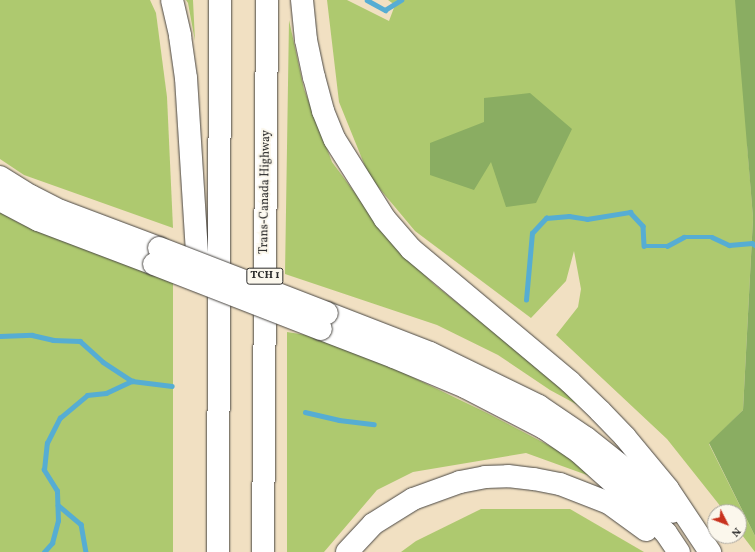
<!DOCTYPE html>
<style>
body{margin:0}
#map{position:relative;width:755px;height:552px;overflow:hidden;background:#f1e0c2;font-family:Vollkorn,serif}
div>[style]{position:absolute}
[style*='--x']{left:calc(var(--x)*1px);top:calc(var(--y)*1px);width:calc(var(--w)*1px);rotate:calc(var(--a)*1deg)}
.green>*{inset:0;background:#aec96f}
.forest>*{inset:0;background:#8aad62}
.stream>*{height:4.5px;margin:-2.25px;padding:0 2.25px;transform-origin:2.25px;border-radius:2.25px;background:#56add3}
.roads{filter:drop-shadow(0 0 1px #494642) drop-shadow(0 0 1px #494642)}
.highway>*{height:22px;margin:-11px;padding:0 11px;transform-origin:11px;border-radius:11px;background:#fff}
.bridges{filter:drop-shadow(0 0 1px #494642) drop-shadow(0 0 1px #494642)}
.highway-bridge>*{height:22px;margin:-11px;padding:0 11px;transform-origin:11px;border-radius:11px;background:#fff}
span{translate:-50% -50%;white-space:nowrap;text-align:center;line-height:1.15;-webkit-text-stroke:4px #fbf7ec;paint-order:stroke}
.shield-label span{padding:1px 3px;background:#fbf7ec;border:1px solid;border-radius:3px;-webkit-text-stroke-width:0}
.shield-label{font-size:11px;color:#2b2b2b;font-weight:700}
.street-label{font-size:12px;color:#2b2b2b}
.north{position:absolute;left:707px;top:504px;width:40px;height:40px;box-sizing:border-box;background:#fbf7ec;border:1px solid #a8a59f;border-radius:50%;rotate:132deg;font-size:11px;font-weight:700;line-height:16px;text-align:center;color:#2b2b2b}
.north::after{content:'';display:block;margin:auto;width:14px;height:18px;background:#c8321e;clip-path:polygon(50% 0,100% 100%,50% 72%,0 100%)}
</style>
<div id="map">
<div class="green">
<div style="clip-path:polygon(0 0,150px 0,156px 13px,167px 97px,173px 228px,24px 175px,0 159px)"></div>
<div style="clip-path:polygon(186px 0,193px 0,195px 41px,188px 3px)"></div>
<div style="clip-path:polygon(327px 0,347px 0,389px 21px,395px 5px,388px 0,755px 0,747px 143px,753px 218px,743px 410px,709px 444px,755px 536px,755px 552px,739px 531px,739px 512px,725px 512px,667px 439px,556px 335px,578px 307px,581px 289px,574px 251px,566px 281px,531px 318px,415px 231px,369px 176px,339px 102px)"></div>
<div style="clip-path:polygon(289px 20px,304px 89px,332px 162px,392px 243px,435px 285px,495px 333px,585px 409px,550px 390px,498px 355px,437px 325px,285px 274px)"></div>
<div style="clip-path:polygon(0 212px,19px 223px,161px 274px,173px 283px,173px 552px,0 552px)"></div>
<div style="clip-path:polygon(287px 332px,319px 337px,379px 361px,487px 413px,573px 458px,598px 479px,526px 453px,413px 472px,377px 490px,324px 552px,287px 552px)"></div>
<div style="clip-path:polygon(481px 509px,570px 509px,644px 552px,401px 552px,416px 541px)"></div>
</div>
<div class="forest">
<div style="clip-path:polygon(735px 0,755px 0,755px 536px,709px 443px,743px 410px,753px 218px)"></div>
<div style="clip-path:polygon(530px 93px,572px 129px,536px 203px,506px 207px,491px 162px,474px 190px,430px 175px,430px 143px,484px 122px,484px 98px)"></div>
</div>
<div class="stream">
<div style="--x:367;--y:0;--w:21;--a:29"></div>
<div style="--x:385;--y:10;--w:19;--a:-32"></div>
<div style="--x:526;--y:300;--w:67;--a:-84.9"></div>
<div style="--x:532;--y:233;--w:21;--a:-47"></div>
<div style="--x:546;--y:218;--w:23;--a:-5"></div>
<div style="--x:569;--y:216;--w:18;--a:9"></div>
<div style="--x:587;--y:219;--w:44;--a:-9.2"></div>
<div style="--x:630;--y:212;--w:19;--a:47"></div>
<div style="--x:643;--y:226;--w:20;--a:87"></div>
<div style="--x:644;--y:246;--w:23;--a:0"></div>
<div style="--x:667;--y:246;--w:19;--a:-28"></div>
<div style="--x:684;--y:237;--w:28;--a:0"></div>
<div style="--x:712;--y:237;--w:19;--a:25"></div>
<div style="--x:729;--y:245;--w:23;--a:-5"></div>
<div style="--x:752;--y:243;--w:4;--a:34"></div>
<div style="--x:0;--y:336;--w:32;--a:-2"></div>
<div style="--x:32;--y:335;--w:22;--a:13"></div>
<div style="--x:53;--y:340;--w:27;--a:2"></div>
<div style="--x:80;--y:341;--w:31;--a:42"></div>
<div style="--x:103;--y:362;--w:35;--a:33"></div>
<div style="--x:132;--y:381;--w:40;--a:7.1"></div>
<div style="--x:305;--y:412;--w:35;--a:13"></div>
<div style="--x:339;--y:420;--w:35;--a:7"></div>
<div style="--x:58;--y:505;--w:30;--a:40"></div>
<div style="--x:81;--y:524;--w:28;--a:80"></div>
<div style="--x:44;--y:552;--w:12;--a:-48"></div>
<div style="--x:52;--y:543;--w:23;--a:-75"></div>
<div style="--x:58;--y:521;--w:30;--a:-92"></div>
<div style="--x:57;--y:491;--w:25;--a:-122"></div>
<div style="--x:44;--y:470;--w:27;--a:-84"></div>
<div style="--x:47;--y:443;--w:28;--a:-63"></div>
<div style="--x:60;--y:418;--w:35;--a:-40"></div>
<div style="--x:87;--y:395;--w:19;--a:-6"></div>
<div style="--x:106;--y:393;--w:29;--a:-25"></div>
</div>
<div class="roads">
<div class="highway">
<div style="--x:172;--y:0;--w:37;--a:77"></div>
<div style="--x:180;--y:36;--w:42;--a:81.9"></div>
<div style="--x:186;--y:78;--w:177;--a:86.4"></div>
<div style="--x:197;--y:255;--w:26;--a:79"></div>
<div style="--x:302;--y:0;--w:40;--a:84.3"></div>
<div style="--x:306;--y:40;--w:38;--a:78"></div>
<div style="--x:314;--y:77;--w:35;--a:75"></div>
<div style="--x:323;--y:111;--w:31;--a:68"></div>
<div style="--x:335;--y:140;--w:93;--a:57.7"></div>
<div style="--x:385;--y:219;--w:40;--a:49"></div>
<div style="--x:411;--y:249;--w:207;--a:39.9"></div>
<div style="--x:570;--y:382;--w:42;--a:44"></div>
<div style="--x:600;--y:411;--w:36;--a:46"></div>
<div style="--x:625;--y:437;--w:67;--a:50.4"></div>
<div style="--x:668;--y:489;--w:76;--a:56.3"></div>
<div style="--x:0;--y:177;--w:36;--a:32"></div>
<div style="--x:31;--y:196;--w:34;--a:27"></div>
<div style="--x:61;--y:211;--w:105;--a:20.7"></div>
<div style="--x:0;--y:200;--w:43;--a:27.8"></div>
<div style="--x:38;--y:220;--w:124;--a:20.8"></div>
<div style="--x:327;--y:313;--w:110;--a:21.2"></div>
<div style="--x:430;--y:353;--w:121;--a:25.9"></div>
<div style="--x:539;--y:406;--w:57;--a:34.2"></div>
<div style="--x:586;--y:438;--w:55;--a:38.3"></div>
<div style="--x:629;--y:472;--w:59;--a:42.3"></div>
<div style="--x:321;--y:329;--w:78;--a:21"></div>
<div style="--x:394;--y:357;--w:77;--a:22.9"></div>
<div style="--x:465;--y:387;--w:89;--a:27.4"></div>
<div style="--x:544;--y:428;--w:42;--a:34.4"></div>
<div style="--x:579;--y:452;--w:78;--a:41.9"></div>
<div style="--x:637;--y:504;--w:41;--a:45"></div>
<div style="--x:666;--y:533;--w:23;--a:56"></div>
<div style="--x:218;--y:552;--w:552;--a:-89.79"></div>
<div style="--x:263;--y:552;--w:552;--a:-89.58"></div>
<div style="--x:347;--y:552;--w:38;--a:-47"></div>
<div style="--x:373;--y:524;--w:47;--a:-32"></div>
<div style="--x:413;--y:499;--w:50;--a:-19.9"></div>
<div style="--x:460;--y:482;--w:25;--a:-11"></div>
<div style="--x:485;--y:477;--w:23;--a:-2"></div>
<div style="--x:508;--y:476;--w:26;--a:7"></div>
<div style="--x:534;--y:479;--w:26;--a:11"></div>
<div style="--x:560;--y:484;--w:53;--a:21.2"></div>
<div style="--x:609;--y:503;--w:46;--a:36.1"></div>
</div>
</div>
<div class="bridges">
<div class="highway-bridge">
<div style="--x:159;--y:248;--w:180;--a:21.2"></div>
<div style="--x:154;--y:264;--w:179;--a:21.3"></div>
</div>
</div>
<div class="shield-label">
<span style="left:265px;top:276px">TCH 1</span>
</div>
<div class="street-label">
<span style="left:266px;top:192px;rotate:-89deg">Trans-Canada Highway</span>
</div>
<div class="north">N</div>
</div>
